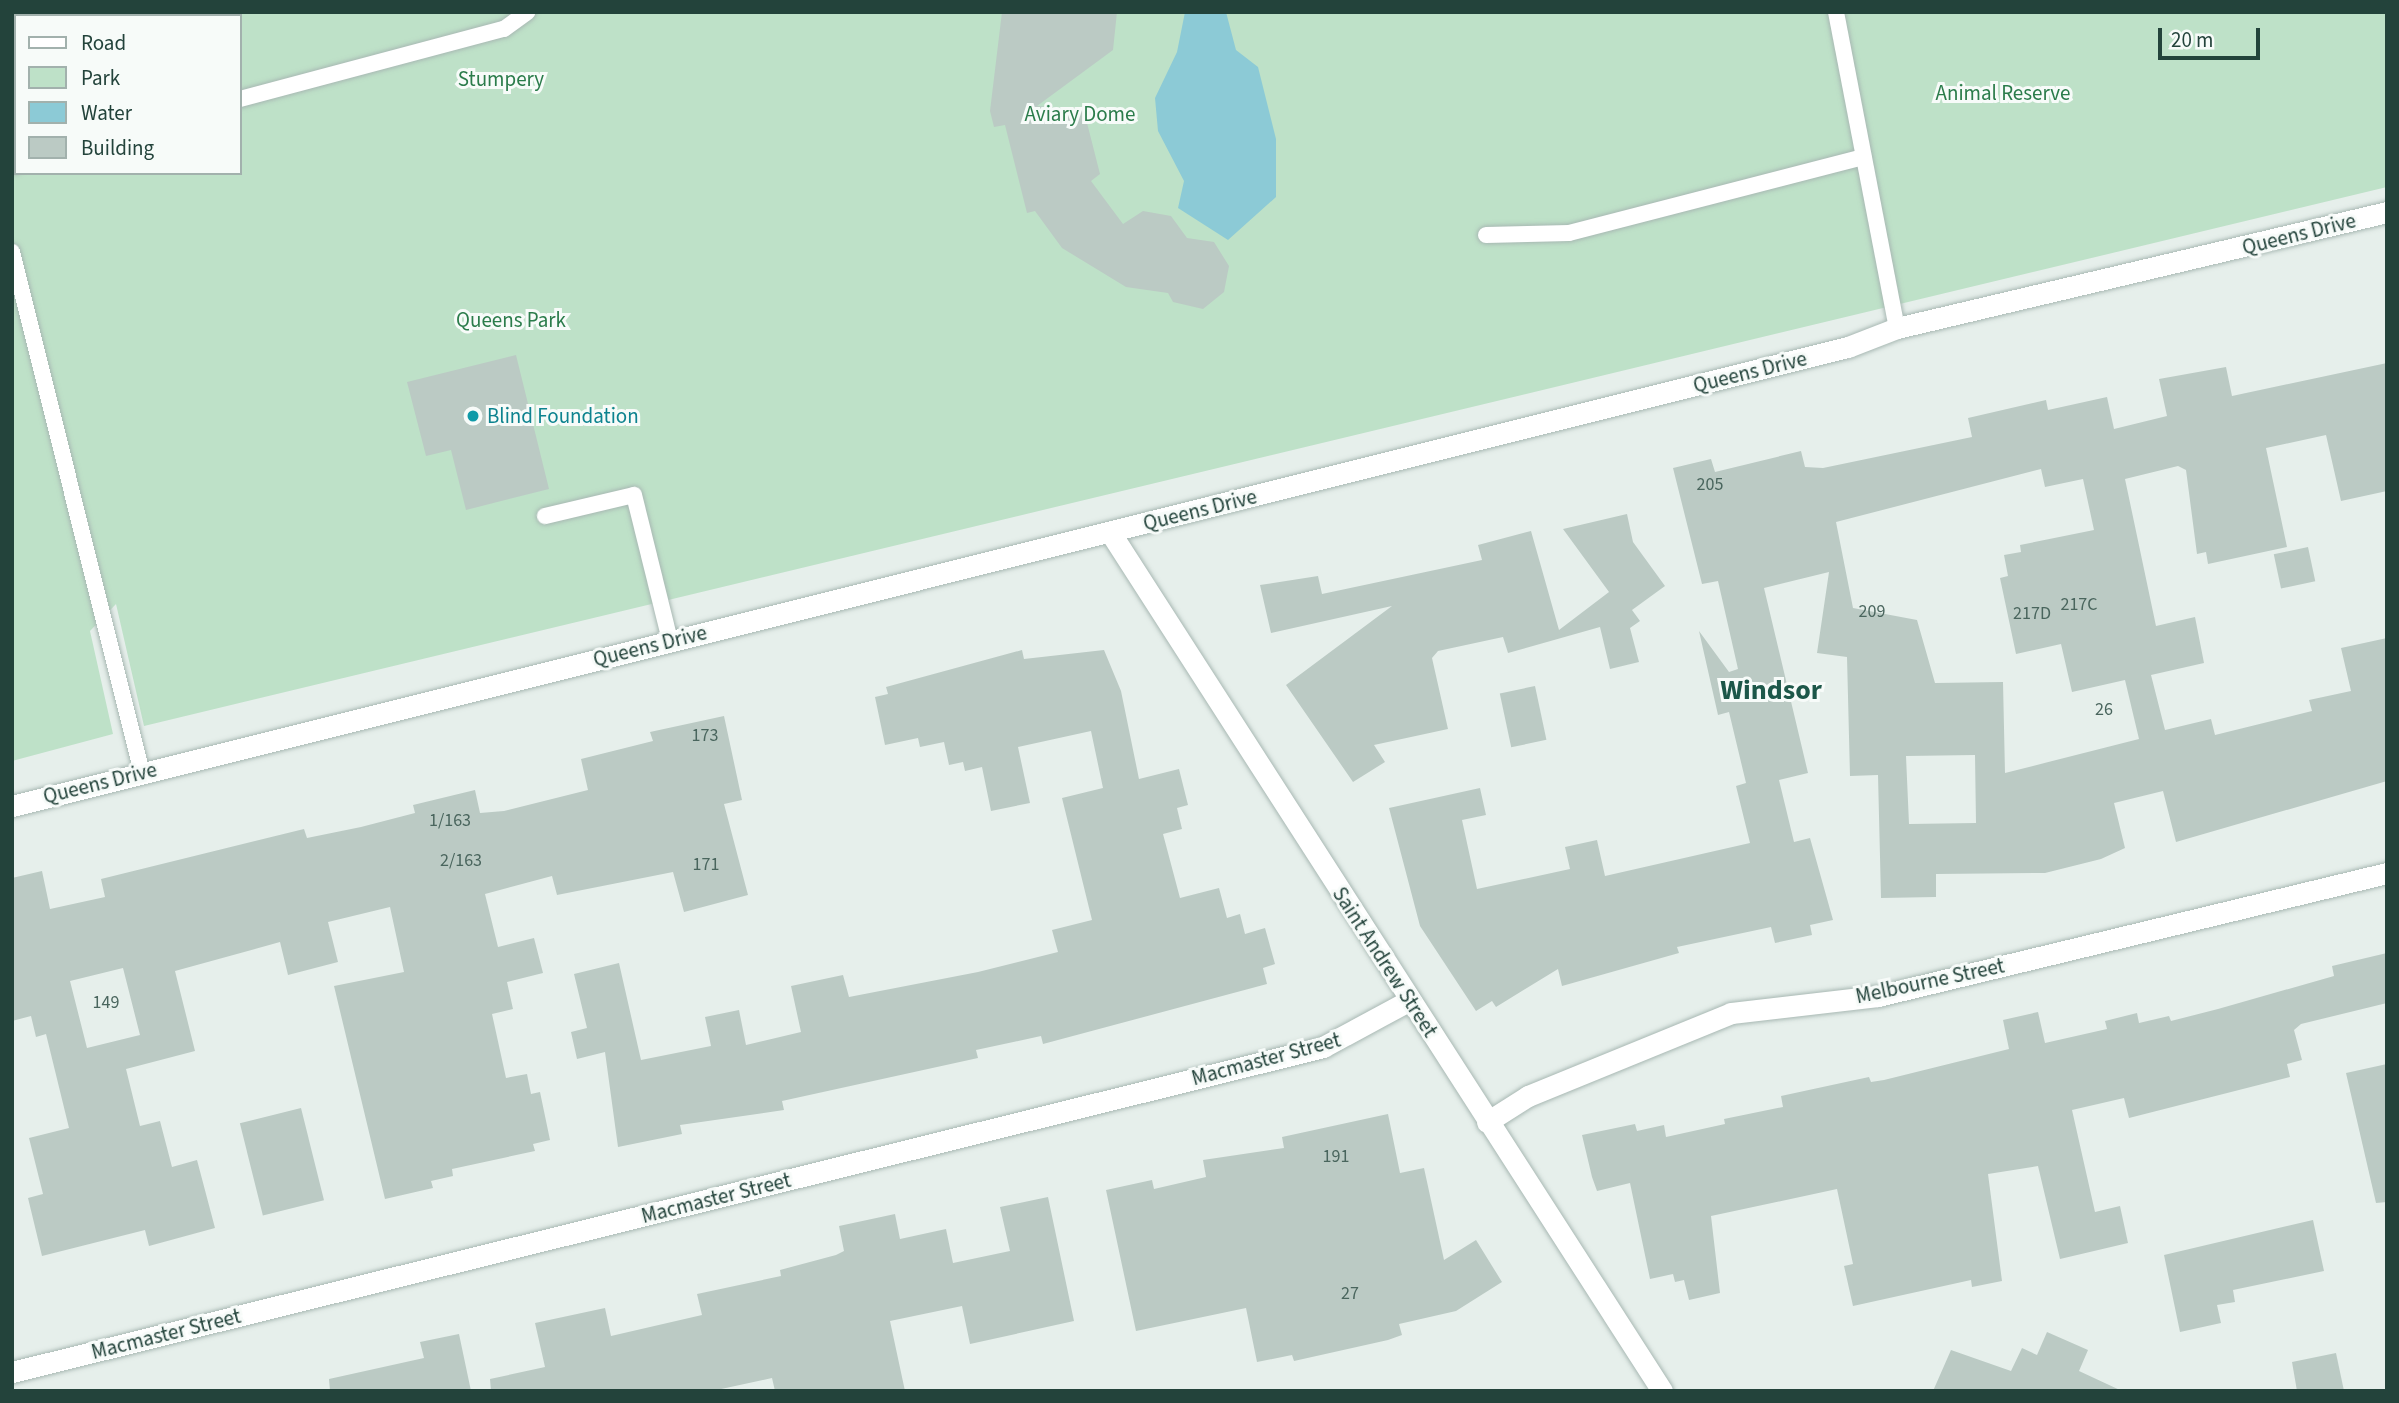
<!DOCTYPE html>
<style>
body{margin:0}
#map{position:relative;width:2399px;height:1403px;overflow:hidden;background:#e6efeb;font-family:"Source Sans 3",sans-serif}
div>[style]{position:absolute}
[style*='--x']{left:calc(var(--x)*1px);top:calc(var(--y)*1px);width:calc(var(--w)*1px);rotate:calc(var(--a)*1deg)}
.green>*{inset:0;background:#bee1c8}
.water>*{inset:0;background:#8ccad6}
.building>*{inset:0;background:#bbcac4;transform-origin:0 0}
.roads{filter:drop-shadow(0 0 2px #a8b8b3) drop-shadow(0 0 2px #a8b8b3)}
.lane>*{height:16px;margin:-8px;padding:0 8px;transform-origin:8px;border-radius:8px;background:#fff}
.street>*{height:21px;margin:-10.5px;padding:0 10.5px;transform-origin:10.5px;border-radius:10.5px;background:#fff}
.secondary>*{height:21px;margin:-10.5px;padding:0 10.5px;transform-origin:10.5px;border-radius:10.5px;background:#fff}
.dots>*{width:19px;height:19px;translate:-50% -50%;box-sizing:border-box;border:4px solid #f7fbf9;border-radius:50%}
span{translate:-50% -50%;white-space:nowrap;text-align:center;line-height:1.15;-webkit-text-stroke:6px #f7fbf9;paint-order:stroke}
.number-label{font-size:18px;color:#49655d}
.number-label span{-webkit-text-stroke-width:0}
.park-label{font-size:21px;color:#2b7c4b}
.street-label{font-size:21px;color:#23433b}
.culture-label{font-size:21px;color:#0d838f}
.left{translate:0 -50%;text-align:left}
.district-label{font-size:28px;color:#1d5749;font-weight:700}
.frame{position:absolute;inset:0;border:14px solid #23433b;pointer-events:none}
.legend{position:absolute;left:14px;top:14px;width:228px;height:161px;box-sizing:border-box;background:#f7fbf9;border:2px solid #a2b1ad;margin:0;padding:9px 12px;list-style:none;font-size:21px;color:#23433b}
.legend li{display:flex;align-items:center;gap:14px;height:35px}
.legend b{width:35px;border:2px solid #a2b1ad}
.scale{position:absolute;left:2158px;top:28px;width:102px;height:32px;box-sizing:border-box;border:4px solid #23433b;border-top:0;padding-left:9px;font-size:21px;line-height:24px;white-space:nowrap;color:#23433b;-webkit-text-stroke:5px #f7fbf9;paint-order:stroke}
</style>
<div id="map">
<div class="green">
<div style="clip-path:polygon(evenodd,12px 12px,2387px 12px,2387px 187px,144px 726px,116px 604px,90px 631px,113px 734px,12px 761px,12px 12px,16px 16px,240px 16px,240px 173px,16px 173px,16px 16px)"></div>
</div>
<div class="water">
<div style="clip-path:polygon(1185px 12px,1226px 12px,1236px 50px,1258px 67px,1276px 139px,1276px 197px,1228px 240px,1178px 208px,1184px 181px,1158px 131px,1155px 98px,1177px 52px)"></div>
</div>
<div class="building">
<div style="clip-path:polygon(1002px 12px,1117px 12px,1113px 50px,1037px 106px,1084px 111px,1100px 174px,1091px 181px,1123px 224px,1143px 211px,1171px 216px,1187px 238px,1214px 242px,1229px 266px,1224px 292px,1203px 309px,1173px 302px,1168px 293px,1126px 287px,1062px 248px,1035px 211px,1027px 213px,1005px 125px,994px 127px,990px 111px)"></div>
<div style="clip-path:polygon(516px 355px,549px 489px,466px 510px,451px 450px,426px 456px,407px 382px)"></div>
<div style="clip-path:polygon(evenodd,2387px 363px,2387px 491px,2341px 501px,2326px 435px,2266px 448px,2287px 547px,2208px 564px,2206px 552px,2197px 554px,2186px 470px,2178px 466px,2125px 479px,2156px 626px,2195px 617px,2204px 663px,2151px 675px,2165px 730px,2211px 719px,2215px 735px,2312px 711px,2309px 700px,2351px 691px,2341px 648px,2387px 638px,2387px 781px,2176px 842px,2163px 791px,2114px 803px,2125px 848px,2101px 859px,2045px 873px,1936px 874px,1936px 897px,1881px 898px,1878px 775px,1850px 776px,1847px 657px,1817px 653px,1829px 572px,1764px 588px,1808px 773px,1779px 780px,1794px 842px,1810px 838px,1833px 920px,1810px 925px,1812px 935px,1775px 943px,1771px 927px,1677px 947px,1679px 953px,1562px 986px,1558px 969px,1496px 1007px,1492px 1001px,1476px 1011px,1420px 926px,1389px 808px,1480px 788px,1486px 815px,1462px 820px,1477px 889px,1570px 869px,1565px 847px,1597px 840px,1605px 876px,1750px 843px,1736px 786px,1746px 783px,1729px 712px,1718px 715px,1699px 631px,1729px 672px,1738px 669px,1718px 581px,1702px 584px,1673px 468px,1711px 459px,1715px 472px,1801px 451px,1805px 467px,1823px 468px,1972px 437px,1968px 418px,2046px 400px,2048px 410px,2107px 397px,2114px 429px,2167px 416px,2159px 379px,2226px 367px,2232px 396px,2387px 363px,2041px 469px,2045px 487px,2083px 479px,2094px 530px,2020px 545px,2021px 552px,2004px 555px,2008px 576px,2000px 578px,2016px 654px,2061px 644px,2072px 692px,2125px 680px,2139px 739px,2005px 773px,2003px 682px,1935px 683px,1917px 620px,1853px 608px,1836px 522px,2041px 469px,2387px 363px,1975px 755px,1976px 823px,1909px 824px,1906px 756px,1975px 755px)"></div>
<div style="clip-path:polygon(1627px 514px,1633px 542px,1665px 586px,1632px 610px,1640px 621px,1630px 628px,1639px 662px,1610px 669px,1600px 627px,1508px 653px,1503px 637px,1438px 651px,1432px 658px,1448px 729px,1374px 745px,1385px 762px,1353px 782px,1286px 685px,1392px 606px,1271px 633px,1260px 585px,1318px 576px,1322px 594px,1482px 560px,1478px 545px,1531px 531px,1559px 630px,1609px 592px,1563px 529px)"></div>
<div style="left:2308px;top:547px;width:35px;height:35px;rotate:78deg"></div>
<div style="clip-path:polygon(1022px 650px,1024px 659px,1104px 650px,1121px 691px,1139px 779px,1179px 769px,1188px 805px,1177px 808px,1182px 829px,1163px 834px,1180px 898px,1219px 888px,1227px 918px,1240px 914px,1245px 934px,1265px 928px,1275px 964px,1263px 968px,1267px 984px,1043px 1044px,1041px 1036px,976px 1050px,978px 1058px,782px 1101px,784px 1110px,680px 1125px,682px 1134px,618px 1147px,605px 1052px,577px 1059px,571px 1032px,587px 1028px,574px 974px,619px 963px,641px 1060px,711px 1046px,705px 1017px,739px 1010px,746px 1045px,801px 1032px,791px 986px,843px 975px,849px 997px,978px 972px,1058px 952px,1052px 930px,1092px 920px,1062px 798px,1103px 788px,1091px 731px,1018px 747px,1030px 803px,991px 811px,982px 767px,965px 771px,963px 762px,949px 765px,944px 742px,920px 747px,918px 738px,885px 745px,875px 697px,888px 694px,886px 687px)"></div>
<div style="left:1535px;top:686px;width:55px;height:36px;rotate:78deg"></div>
<div style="clip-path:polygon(evenodd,724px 716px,742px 800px,724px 804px,748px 895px,684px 912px,673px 872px,557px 895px,552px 876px,485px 894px,498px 947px,534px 938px,543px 973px,507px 982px,513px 1009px,492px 1014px,506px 1078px,527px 1074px,531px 1094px,540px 1092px,550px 1140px,533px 1144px,535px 1151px,452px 1169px,453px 1176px,431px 1181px,433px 1188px,385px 1199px,334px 986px,404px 972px,390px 907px,328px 922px,338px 962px,288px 975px,280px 942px,175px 971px,195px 1051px,126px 1069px,140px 1126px,160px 1121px,172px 1167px,197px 1160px,215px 1228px,149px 1246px,145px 1230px,42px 1256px,28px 1198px,43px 1194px,29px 1138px,69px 1128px,46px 1034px,36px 1037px,31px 1016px,12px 1021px,12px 878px,42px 871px,50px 909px,105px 897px,101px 879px,304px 829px,307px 838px,361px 827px,415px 813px,413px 805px,475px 790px,480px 813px,504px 811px,588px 790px,581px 759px,653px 741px,650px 732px,724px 716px,123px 968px,140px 1035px,87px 1048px,70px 981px,123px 968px)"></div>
<div style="clip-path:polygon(2387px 953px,2387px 1003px,2301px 1024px,2294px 1030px,2302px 1060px,2287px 1064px,2290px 1077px,2129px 1118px,2124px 1098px,2072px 1110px,2095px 1212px,2120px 1206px,2128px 1243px,2060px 1259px,2038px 1166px,1988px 1174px,2002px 1281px,1972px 1287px,1971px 1280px,1853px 1306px,1844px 1266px,1853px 1264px,1837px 1189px,1711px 1216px,1720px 1293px,1689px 1300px,1684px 1280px,1675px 1282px,1673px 1274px,1650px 1279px,1630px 1183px,1597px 1191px,1592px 1177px,1582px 1135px,1635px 1124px,1637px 1131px,1664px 1125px,1666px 1137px,1725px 1124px,1724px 1119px,1783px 1107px,1781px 1096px,1869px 1077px,1871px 1082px,1884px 1080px,2009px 1049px,2003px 1020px,2038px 1012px,2045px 1043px,2107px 1029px,2105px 1021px,2137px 1013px,2139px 1023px,2169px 1016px,2171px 1021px,2218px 1009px,2334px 976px,2332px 966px)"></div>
<div style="clip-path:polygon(2387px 1064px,2387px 1202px,2376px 1203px,2346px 1073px)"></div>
<div style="left:301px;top:1108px;width:95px;height:63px;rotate:76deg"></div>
<div style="clip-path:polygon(1388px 1114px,1400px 1173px,1424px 1168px,1444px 1260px,1476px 1240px,1502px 1282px,1456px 1311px,1399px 1324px,1402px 1335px,1388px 1340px,1294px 1361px,1292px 1355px,1257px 1362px,1246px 1308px,1136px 1331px,1106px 1190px,1152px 1180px,1154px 1189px,1206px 1177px,1203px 1160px,1284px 1148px,1282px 1137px)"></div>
<div style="clip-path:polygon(1048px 1197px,1074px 1321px,970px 1344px,962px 1306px,890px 1321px,905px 1391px,775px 1391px,772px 1378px,712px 1391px,491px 1391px,490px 1379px,545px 1367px,535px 1323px,605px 1308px,611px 1336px,702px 1315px,697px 1294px,781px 1276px,780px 1270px,836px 1255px,844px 1251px,839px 1226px,895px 1214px,900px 1239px,946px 1229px,953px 1263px,1010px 1251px,1000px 1207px)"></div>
<div style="clip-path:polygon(2313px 1220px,2324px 1271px,2233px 1290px,2235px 1302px,2217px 1305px,2221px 1323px,2180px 1332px,2164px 1255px)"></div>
<div style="clip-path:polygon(2047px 1332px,2088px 1350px,2079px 1371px,2122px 1391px,1933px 1391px,1951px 1350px,2011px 1371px,2022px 1348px,2037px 1355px)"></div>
<div style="clip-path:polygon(459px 1334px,471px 1391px,330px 1391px,329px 1379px,424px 1358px,420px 1342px)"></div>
<div style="clip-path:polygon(2336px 1353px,2344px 1391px,2297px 1391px,2292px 1362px)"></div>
</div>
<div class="roads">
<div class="lane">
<div style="--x:1836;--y:12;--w:322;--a:79.1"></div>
<div style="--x:240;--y:99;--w:273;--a:-14.9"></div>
<div style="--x:504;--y:29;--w:29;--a:-36"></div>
<div style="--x:12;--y:166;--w:4;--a:-14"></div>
<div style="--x:1486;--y:235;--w:83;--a:-1.4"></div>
<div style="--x:1569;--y:233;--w:304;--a:-14.5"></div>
<div style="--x:12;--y:252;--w:537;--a:75.99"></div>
<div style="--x:545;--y:516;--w:91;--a:-13.3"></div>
<div style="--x:634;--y:495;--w:150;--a:76.1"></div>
</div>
<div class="street">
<div style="--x:1487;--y:1122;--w:49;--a:-32.4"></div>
<div style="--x:1528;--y:1096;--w:219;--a:-22.2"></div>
<div style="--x:1731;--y:1013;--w:148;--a:-6.6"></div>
<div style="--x:1878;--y:996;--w:524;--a:-13.59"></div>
<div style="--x:12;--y:1372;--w:1351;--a:-13.92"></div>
<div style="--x:1323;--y:1047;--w:99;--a:-28.4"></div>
</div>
<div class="secondary">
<div style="--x:1110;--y:532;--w:1021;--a:57.27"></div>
<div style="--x:12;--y:806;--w:1893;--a:-14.04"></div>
<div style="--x:1848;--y:347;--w:53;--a:-21.2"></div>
<div style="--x:1897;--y:328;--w:504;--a:-13.32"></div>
</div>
</div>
<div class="dots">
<div style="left:473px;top:416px;background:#0f9aa8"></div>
</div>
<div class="number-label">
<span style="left:1710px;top:485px">205</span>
<span style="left:2079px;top:605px">217C</span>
<span style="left:1872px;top:612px">209</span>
<span style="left:2032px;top:614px">217D</span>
<span style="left:2104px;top:710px">26</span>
<span style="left:705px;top:736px">173</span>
<span style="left:450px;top:821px">1/163</span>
<span style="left:461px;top:861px">2/163</span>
<span style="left:706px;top:865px">171</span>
<span style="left:106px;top:1003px">149</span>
<span style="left:1336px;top:1157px">191</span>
<span style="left:1350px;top:1294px">27</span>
</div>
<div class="park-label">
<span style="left:501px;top:79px">Stumpery</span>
<span style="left:2003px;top:93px">Animal Reserve</span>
<span style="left:1080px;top:114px">Aviary Dome</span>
<span style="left:511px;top:320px">Queens Park</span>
</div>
<div class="street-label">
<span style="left:2299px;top:234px;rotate:-14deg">Queens Drive</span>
<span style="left:1750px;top:372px;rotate:-14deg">Queens Drive</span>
<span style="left:1200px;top:510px;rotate:-14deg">Queens Drive</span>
<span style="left:650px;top:646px;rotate:-14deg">Queens Drive</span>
<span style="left:100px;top:783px;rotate:-14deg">Queens Drive</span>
<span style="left:1385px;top:962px;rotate:57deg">Saint Andrew Street</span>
<span style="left:1930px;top:981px;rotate:-12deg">Melbourne Street</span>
<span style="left:1266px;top:1059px;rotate:-15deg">Macmaster Street</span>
<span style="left:716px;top:1198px;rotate:-14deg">Macmaster Street</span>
<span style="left:166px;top:1334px;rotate:-14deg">Macmaster Street</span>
</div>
<div class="culture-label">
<span class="left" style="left:487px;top:416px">Blind Foundation</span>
</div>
<div class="district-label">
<span style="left:1771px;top:690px">Windsor</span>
</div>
<div class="frame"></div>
<ul class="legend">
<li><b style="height:9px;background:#fff"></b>Road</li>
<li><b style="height:19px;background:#bee1c8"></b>Park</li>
<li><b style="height:19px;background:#8ccad6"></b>Water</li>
<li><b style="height:19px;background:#bbcac4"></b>Building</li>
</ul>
<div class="scale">20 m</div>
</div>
